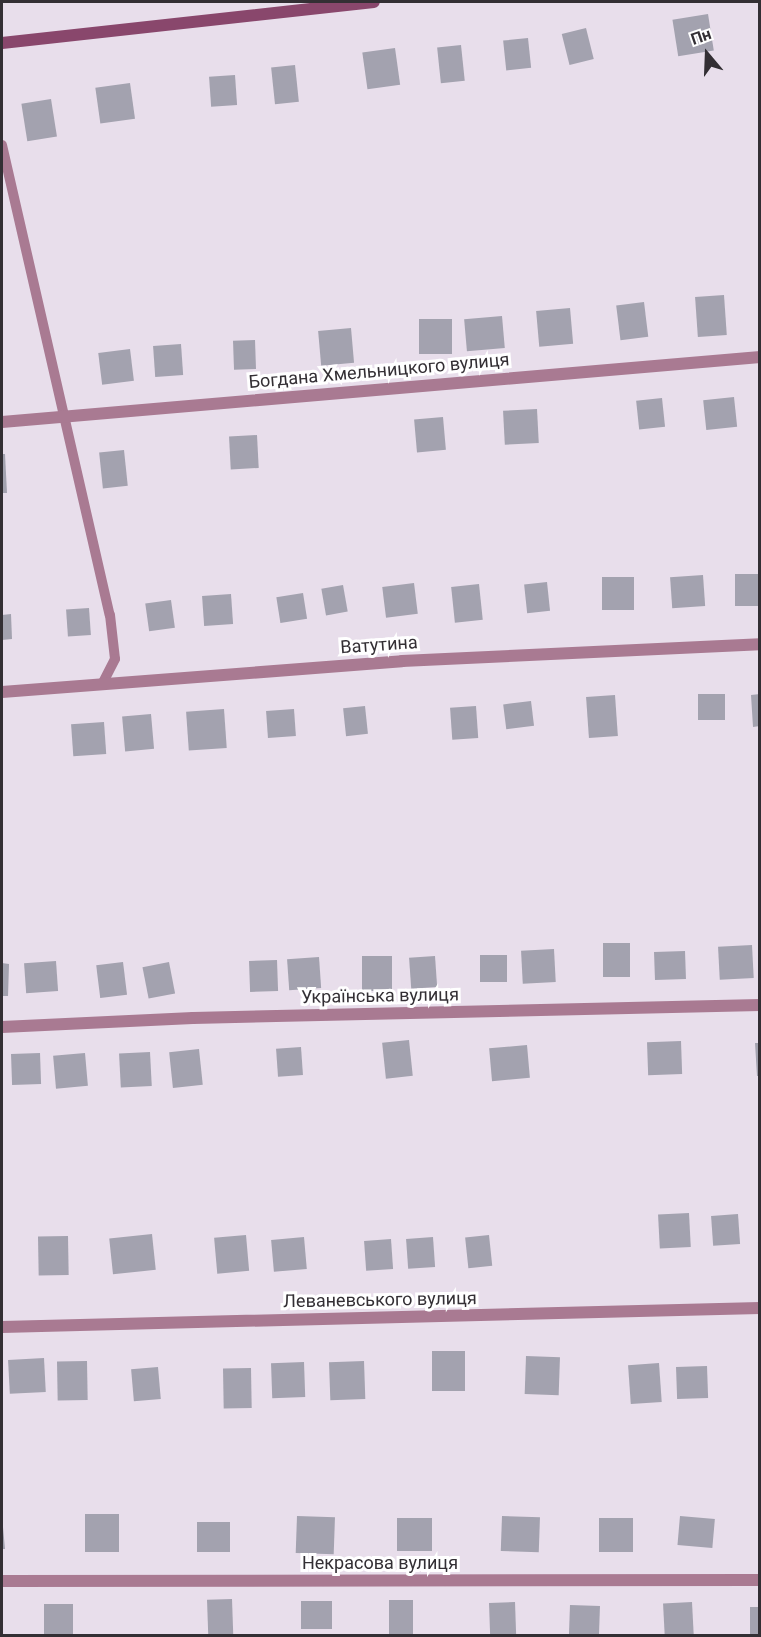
<!DOCTYPE html>
<meta charset="utf-8">
<style>
body{margin:0}
#map{position:relative;width:761px;height:1637px;overflow:hidden;background:#e8deeb;font-family:Roboto,sans-serif}
div>[style]{position:absolute}
[style*='--x']{left:calc(var(--x)*1px);top:calc(var(--y)*1px);width:calc(var(--w)*1px);rotate:calc(var(--a)*1deg)}
.building>*{inset:0;background:#a3a2af;transform-origin:0 0}
.service>*{height:10px;margin:-5px;padding:0 5px;transform-origin:5px;border-radius:5px;background:#a97a92}
.minor>*{height:12px;margin:-6px;padding:0 6px;transform-origin:6px;border-radius:6px;background:#a97a92}
.secondary>*{height:12px;margin:-6px;padding:0 6px;transform-origin:6px;border-radius:6px;background:#89476c}
span{translate:-50% -50%;white-space:nowrap;text-align:center;line-height:1.15;-webkit-text-stroke:6px #fff;paint-order:stroke}
.street-label{font-size:18px;color:#332f34}
.frame{position:absolute;inset:0;border:3px solid #332f34;pointer-events:none}
.north{position:absolute;left:677px;top:24px;width:60px;height:60px;-webkit-text-stroke:4px #fff;paint-order:stroke;rotate:341deg;font-size:16px;font-weight:700;line-height:24px;text-align:center;color:#332f34}
.north::after{content:'';display:block;margin:auto;width:21px;height:27px;background:#332f34;clip-path:polygon(50% 0,100% 100%,50% 72%,0 100%)}
</style>
<div id="map">
<div class="building">
<div style="left:708px;top:14px;width:37px;height:36px;rotate:81deg"></div>
<div style="left:586px;top:28px;width:32px;height:25px;rotate:76deg"></div>
<div style="left:528px;top:38px;width:30px;height:25px;rotate:84deg"></div>
<div style="left:461px;top:45px;width:36px;height:24px;rotate:84deg"></div>
<div style="left:395px;top:48px;width:37px;height:33px;rotate:82deg"></div>
<div style="left:295px;top:65px;width:37px;height:24px;rotate:84deg"></div>
<div style="left:235px;top:75px;width:30px;height:26px;rotate:86deg"></div>
<div style="left:130px;top:83px;width:36px;height:35px;rotate:82deg"></div>
<div style="left:51px;top:99px;width:38px;height:30px;rotate:81deg"></div>
<div style="left:724px;top:295px;width:40px;height:29px;rotate:86deg"></div>
<div style="left:644px;top:302px;width:35px;height:28px;rotate:83deg"></div>
<div style="left:570px;top:308px;width:36px;height:34px;rotate:85deg"></div>
<div style="left:502px;top:316px;width:32px;height:38px;rotate:85deg"></div>
<div style="left:452px;top:319px;width:35px;height:33px;rotate:90deg"></div>
<div style="left:351px;top:328px;width:35px;height:33px;rotate:85deg"></div>
<div style="left:255px;top:340px;width:29px;height:22px;rotate:88deg"></div>
<div style="left:181px;top:344px;width:31px;height:28px;rotate:86deg"></div>
<div style="left:130px;top:349px;width:32px;height:32px;rotate:83deg"></div>
<div style="left:734px;top:397px;width:30px;height:31px;rotate:84deg"></div>
<div style="left:662px;top:398px;width:29px;height:26px;rotate:84deg"></div>
<div style="left:537px;top:409px;width:34px;height:34px;rotate:87deg"></div>
<div style="left:443px;top:417px;width:33px;height:29px;rotate:85deg"></div>
<div style="left:257px;top:435px;width:33px;height:28px;rotate:87deg"></div>
<div style="left:124px;top:450px;width:36px;height:25px;rotate:84deg"></div>
<div style="clip-path:polygon(2px 454px,5px 454px,7px 493px,2px 493px)"></div>
<div style="left:760px;top:574px;width:32px;height:25px;rotate:90deg"></div>
<div style="left:703px;top:575px;width:31px;height:33px;rotate:86deg"></div>
<div style="left:602px;top:577px;width:32px;height:33px"></div>
<div style="left:547px;top:582px;width:29px;height:23px;rotate:84deg"></div>
<div style="left:414px;top:583px;width:31px;height:32px;rotate:83deg"></div>
<div style="left:479px;top:584px;width:36px;height:28px;rotate:84deg"></div>
<div style="left:343px;top:585px;width:27px;height:22px;rotate:80deg"></div>
<div style="left:303px;top:593px;width:26px;height:27px;rotate:81deg"></div>
<div style="left:231px;top:594px;width:30px;height:29px;rotate:86deg"></div>
<div style="left:171px;top:600px;width:28px;height:26px;rotate:82deg"></div>
<div style="left:89px;top:608px;width:27px;height:23px;rotate:86deg"></div>
<div style="clip-path:polygon(11px 614px,12px 639px,2px 640px,2px 615px)"></div>
<div style="left:725px;top:694px;width:26px;height:27px;rotate:90deg"></div>
<div style="clip-path:polygon(760px 694px,760px 726px,753px 727px,751px 695px)"></div>
<div style="left:615px;top:695px;width:41px;height:29px;rotate:86deg"></div>
<div style="left:531px;top:701px;width:25px;height:28px;rotate:83deg"></div>
<div style="left:365px;top:706px;width:28px;height:22px;rotate:84deg"></div>
<div style="left:476px;top:706px;width:32px;height:26px;rotate:86deg"></div>
<div style="left:224px;top:709px;width:39px;height:38px;rotate:86deg"></div>
<div style="left:294px;top:709px;width:27px;height:28px;rotate:86deg"></div>
<div style="left:151px;top:714px;width:35px;height:29px;rotate:85deg"></div>
<div style="left:104px;top:722px;width:32px;height:33px;rotate:86deg"></div>
<div style="left:603px;top:943px;width:27px;height:34px"></div>
<div style="left:752px;top:945px;width:33px;height:34px;rotate:87deg"></div>
<div style="left:554px;top:949px;width:33px;height:33px;rotate:87deg"></div>
<div style="left:685px;top:951px;width:28px;height:31px;rotate:88deg"></div>
<div style="left:480px;top:955px;width:27px;height:27px"></div>
<div style="left:362px;top:956px;width:30px;height:35px"></div>
<div style="left:435px;top:956px;width:31px;height:26px;rotate:86deg"></div>
<div style="left:319px;top:957px;width:31px;height:32px;rotate:86deg"></div>
<div style="left:277px;top:960px;width:31px;height:28px;rotate:88deg"></div>
<div style="left:56px;top:961px;width:30px;height:32px;rotate:86deg"></div>
<div style="left:123px;top:962px;width:33px;height:27px;rotate:83deg"></div>
<div style="left:169px;top:962px;width:32px;height:27px;rotate:79deg"></div>
<div style="clip-path:polygon(2px 963px,9px 964px,8px 996px,2px 996px)"></div>
<div style="left:409px;top:1040px;width:36px;height:27px;rotate:84deg"></div>
<div style="left:681px;top:1041px;width:33px;height:34px;rotate:88deg"></div>
<div style="clip-path:polygon(755px 1043px,760px 1043px,760px 1076px,757px 1076px)"></div>
<div style="left:527px;top:1045px;width:33px;height:38px;rotate:85deg"></div>
<div style="left:301px;top:1047px;width:28px;height:25px;rotate:86deg"></div>
<div style="left:199px;top:1049px;width:36px;height:30px;rotate:84deg"></div>
<div style="left:150px;top:1052px;width:34px;height:31px;rotate:87deg"></div>
<div style="left:40px;top:1053px;width:31px;height:29px;rotate:88deg"></div>
<div style="left:85px;top:1053px;width:33px;height:32px;rotate:85deg"></div>
<div style="left:689px;top:1213px;width:34px;height:31px;rotate:87deg"></div>
<div style="left:738px;top:1214px;width:30px;height:27px;rotate:86deg"></div>
<div style="left:152px;top:1234px;width:36px;height:43px;rotate:84deg"></div>
<div style="left:246px;top:1235px;width:36px;height:32px;rotate:85deg"></div>
<div style="left:489px;top:1235px;width:31px;height:24px;rotate:84deg"></div>
<div style="left:68px;top:1236px;width:39px;height:30px;rotate:89deg"></div>
<div style="left:304px;top:1237px;width:32px;height:33px;rotate:85deg"></div>
<div style="left:433px;top:1237px;width:30px;height:27px;rotate:86deg"></div>
<div style="left:391px;top:1239px;width:30px;height:27px;rotate:86deg"></div>
<div style="left:432px;top:1351px;width:33px;height:40px"></div>
<div style="left:526px;top:1356px;width:34px;height:38px;rotate:2deg"></div>
<div style="left:44px;top:1358px;width:34px;height:36px;rotate:87deg"></div>
<div style="left:87px;top:1361px;width:39px;height:30px;rotate:89deg"></div>
<div style="left:364px;top:1361px;width:38px;height:35px;rotate:88deg"></div>
<div style="left:304px;top:1362px;width:35px;height:33px;rotate:88deg"></div>
<div style="left:659px;top:1363px;width:39px;height:31px;rotate:86deg"></div>
<div style="left:707px;top:1366px;width:32px;height:31px;rotate:88deg"></div>
<div style="left:158px;top:1367px;width:32px;height:27px;rotate:85deg"></div>
<div style="left:251px;top:1368px;width:40px;height:28px;rotate:89deg"></div>
<div style="left:85px;top:1514px;width:34px;height:38px"></div>
<div style="left:297px;top:1516px;width:38px;height:37px;rotate:2deg"></div>
<div style="left:502px;top:1516px;width:38px;height:35px;rotate:2deg"></div>
<div style="left:680px;top:1516px;width:35px;height:29px;rotate:5deg"></div>
<div style="left:397px;top:1518px;width:35px;height:33px"></div>
<div style="left:599px;top:1518px;width:34px;height:34px"></div>
<div style="left:197px;top:1522px;width:33px;height:30px"></div>
<div style="clip-path:polygon(3px 1527px,5px 1549px,2px 1549px,2px 1528px)"></div>
<div style="left:232px;top:1599px;width:37px;height:25px;rotate:88deg"></div>
<div style="left:389px;top:1600px;width:24px;height:36px"></div>
<div style="left:301px;top:1601px;width:31px;height:28px"></div>
<div style="left:515px;top:1602px;width:34px;height:26px;rotate:88deg"></div>
<div style="left:692px;top:1602px;width:34px;height:29px;rotate:87deg"></div>
<div style="left:44px;top:1604px;width:29px;height:32px"></div>
<div style="left:570px;top:1605px;width:30px;height:31px;rotate:2deg"></div>
<div style="left:750px;top:1607px;width:10px;height:29px"></div>
</div>
<div class="service">
<div style="--x:2;--y:145;--w:482;--a:77.1"></div>
<div style="--x:110;--y:615;--w:44;--a:83.5"></div>
<div style="--x:115;--y:659;--w:29;--a:117"></div>
</div>
<div class="minor">
<div style="--x:2;--y:422;--w:761;--a:-4.9"></div>
<div style="--x:2;--y:692;--w:401;--a:-4.4"></div>
<div style="--x:402;--y:661;--w:358;--a:-2.7"></div>
<div style="--x:2;--y:1027;--w:191;--a:-2.7"></div>
<div style="--x:193;--y:1018;--w:567;--a:-1.31"></div>
<div style="--x:2;--y:1327;--w:758;--a:-1.44"></div>
<div style="--x:2;--y:1581;--w:758;--a:-0.08"></div>
</div>
<div class="secondary">
<div style="--x:2;--y:43;--w:374;--a:-6.3"></div>
</div>
<div class="street-label">
<span style="left:379px;top:371px;rotate:-5deg">Богдана Хмельницкого вулиця</span>
<span style="left:379px;top:645px;rotate:-4deg">Ватутина</span>
<span style="left:380px;top:996px;rotate:-1deg">Українська вулиця</span>
<span style="left:380px;top:1300px;rotate:-1deg">Леваневського вулиця</span>
<span style="left:380px;top:1563px">Некрасова вулиця</span>
</div>
<div class="frame"></div>
<div class="north">Пн</div>
</div>
